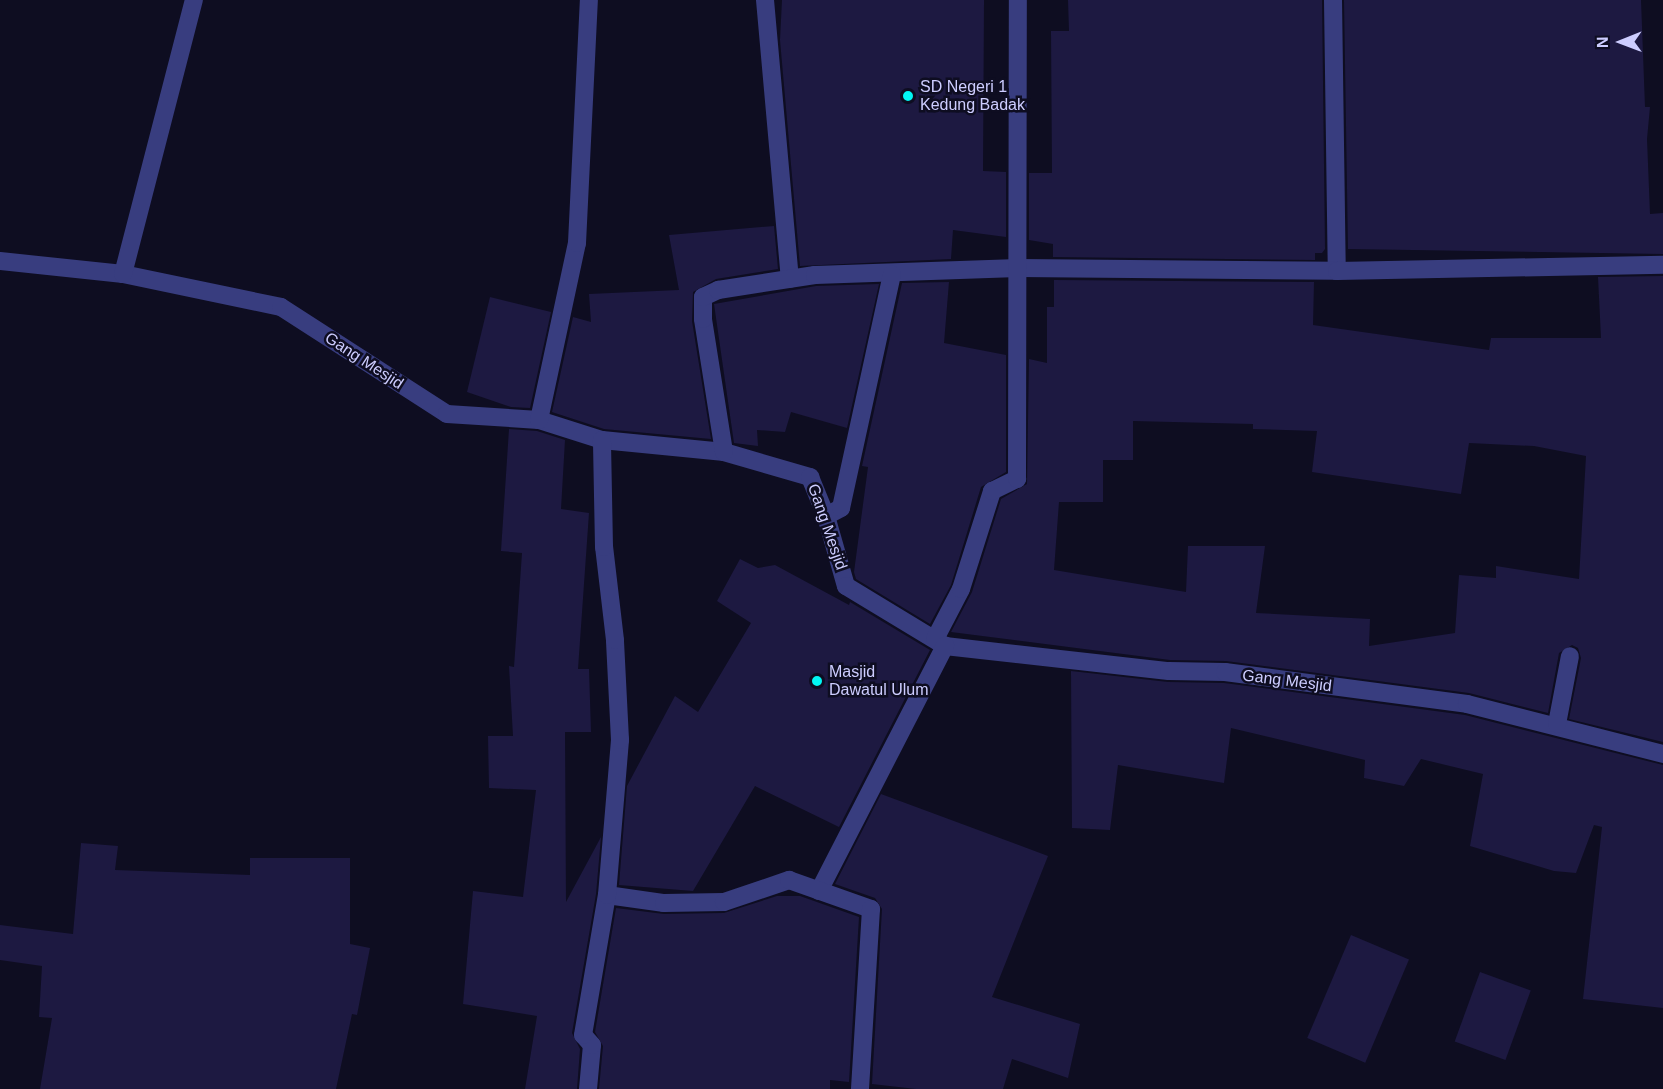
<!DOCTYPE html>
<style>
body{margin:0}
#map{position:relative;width:1663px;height:1089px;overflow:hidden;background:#0e0d21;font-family:Helvetica,sans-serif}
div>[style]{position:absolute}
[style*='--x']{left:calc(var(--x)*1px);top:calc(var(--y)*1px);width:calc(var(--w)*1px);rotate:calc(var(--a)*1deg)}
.building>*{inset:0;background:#1d1941;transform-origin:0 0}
.street>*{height:18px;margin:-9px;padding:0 9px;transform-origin:9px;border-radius:9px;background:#383d7f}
.dots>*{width:16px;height:16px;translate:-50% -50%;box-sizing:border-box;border:3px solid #0e0d21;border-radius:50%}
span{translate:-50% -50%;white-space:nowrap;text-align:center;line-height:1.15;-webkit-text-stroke:5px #0e0d21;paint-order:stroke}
.poi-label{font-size:16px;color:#cdcdff}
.left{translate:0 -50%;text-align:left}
.street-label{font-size:16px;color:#cdcdff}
.north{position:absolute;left:1591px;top:12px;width:60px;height:60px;-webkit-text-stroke:4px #0e0d21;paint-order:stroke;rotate:269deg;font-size:16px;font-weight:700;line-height:24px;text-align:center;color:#cdcdff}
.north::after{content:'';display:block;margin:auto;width:21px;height:27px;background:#cdcdff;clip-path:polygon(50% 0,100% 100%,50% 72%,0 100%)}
</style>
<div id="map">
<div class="building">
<div style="clip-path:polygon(782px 0,984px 0,983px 171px,1006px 172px,1006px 237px,953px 230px,951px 259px,800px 266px,780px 40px)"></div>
<div style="clip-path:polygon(1068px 0,1322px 0,1325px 249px,1322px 253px,1315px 253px,1315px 260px,1053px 257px,1053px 244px,1029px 240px,1029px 173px,1052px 173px,1051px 31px,1069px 31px)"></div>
<div style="clip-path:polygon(1344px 0,1641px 0,1645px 107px,1650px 107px,1647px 139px,1650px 214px,1663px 213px,1663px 254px,1348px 249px)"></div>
<div style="clip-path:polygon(774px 226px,778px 269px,716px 279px,693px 292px,692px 321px,711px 439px,604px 429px,552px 412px,573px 317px,591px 322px,589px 294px,679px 290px,669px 235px)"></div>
<div style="clip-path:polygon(evenodd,1663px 276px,1663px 742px,1569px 719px,1581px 658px,1578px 648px,1572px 645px,1559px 653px,1548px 713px,1469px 693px,1226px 661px,1170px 660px,951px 632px,972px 592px,1001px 499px,1027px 484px,1029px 359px,1047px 363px,1047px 307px,1054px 307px,1054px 280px,1314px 282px,1313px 325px,1489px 350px,1491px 338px,1601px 338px,1598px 277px,1663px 276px,1133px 421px,1253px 424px,1253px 429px,1317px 431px,1312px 472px,1461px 494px,1469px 443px,1534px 446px,1586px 456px,1579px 579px,1496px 566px,1496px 578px,1459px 575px,1455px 633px,1369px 646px,1370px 619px,1256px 613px,1265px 546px,1188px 546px,1186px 592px,1054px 570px,1059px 502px,1103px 502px,1103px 460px,1133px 460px,1133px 421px)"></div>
<div style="clip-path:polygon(949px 282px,944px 343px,1006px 355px,1006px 472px,981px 487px,951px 585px,930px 624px,856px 579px,854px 572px,868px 467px,862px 466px,902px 283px)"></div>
<div style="clip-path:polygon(879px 284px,847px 428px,791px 412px,785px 432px,757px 430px,758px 446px,734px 443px,714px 304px,816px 286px)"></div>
<div style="clip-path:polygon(490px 297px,551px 312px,530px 408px,511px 407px,467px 392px)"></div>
<div style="clip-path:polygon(509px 429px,537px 431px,565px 440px,561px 509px,589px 513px,578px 669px,589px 669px,591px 732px,565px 732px,566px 902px,601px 837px,596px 894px,572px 1033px,580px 1049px,577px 1089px,525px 1089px,537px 1016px,463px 1004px,473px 891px,523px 897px,536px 790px,489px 788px,488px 736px,513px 736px,509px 666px,514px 667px,522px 553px,501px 551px)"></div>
<div style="clip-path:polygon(740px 559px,758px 568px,775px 565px,849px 605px,850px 602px,930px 650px,839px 827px,755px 786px,693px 891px,619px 885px,627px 786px,675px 696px,698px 712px,751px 623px,717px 601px)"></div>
<div style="clip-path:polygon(1071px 671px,1168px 682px,1224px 683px,1465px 715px,1663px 765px,1663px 1008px,1583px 999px,1602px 827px,1594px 825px,1576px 873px,1554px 871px,1470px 846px,1483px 774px,1421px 759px,1404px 786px,1364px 778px,1365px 760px,1231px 728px,1224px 783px,1118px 765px,1110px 830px,1072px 828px)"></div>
<div style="clip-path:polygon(881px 794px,1048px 856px,992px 997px,1080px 1024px,1068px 1078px,1012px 1059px,1003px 1089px,916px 1089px,872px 1084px,882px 909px,875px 898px,835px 884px)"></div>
<div style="clip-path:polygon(81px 843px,118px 846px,115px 870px,250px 875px,250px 858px,350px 858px,350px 944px,370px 948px,357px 1015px,352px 1014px,336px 1089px,40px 1089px,52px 1018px,39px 1017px,42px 966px,0 960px,0 925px,73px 934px)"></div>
<div style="clip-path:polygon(777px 896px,800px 896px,859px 917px,849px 1082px,830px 1080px,830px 1089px,599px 1089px,603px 1046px,595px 1032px,616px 908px,664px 914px,724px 913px)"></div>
<div style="left:1351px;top:935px;width:63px;height:112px;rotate:23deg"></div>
<div style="left:1480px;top:972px;width:54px;height:74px;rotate:20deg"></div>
</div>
<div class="street">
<div style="--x:765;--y:0;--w:280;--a:84.9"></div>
<div style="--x:1333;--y:0;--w:271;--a:89.2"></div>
<div style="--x:0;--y:261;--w:124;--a:6"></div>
<div style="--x:123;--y:274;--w:161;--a:11.8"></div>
<div style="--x:281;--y:307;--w:197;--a:32.8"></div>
<div style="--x:447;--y:414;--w:92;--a:3.7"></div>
<div style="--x:539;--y:420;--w:66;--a:17.6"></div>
<div style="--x:602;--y:440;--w:123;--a:5.6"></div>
<div style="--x:724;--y:452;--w:90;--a:16.2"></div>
<div style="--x:810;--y:477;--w:42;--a:67.7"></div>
<div style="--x:826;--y:516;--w:73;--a:74.1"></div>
<div style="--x:846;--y:586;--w:116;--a:31.2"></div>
<div style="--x:945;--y:646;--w:225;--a:6.4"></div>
<div style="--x:1169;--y:671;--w:56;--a:1"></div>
<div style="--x:1225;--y:672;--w:244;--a:7.5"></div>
<div style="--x:1467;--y:704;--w:202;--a:14.3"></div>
<div style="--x:123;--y:274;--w:283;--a:-75.5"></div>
<div style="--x:539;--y:420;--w:181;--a:-77.9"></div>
<div style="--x:577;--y:243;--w:243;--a:-87.2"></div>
<div style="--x:724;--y:452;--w:135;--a:-99"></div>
<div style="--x:703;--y:319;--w:22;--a:-90"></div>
<div style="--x:703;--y:297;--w:17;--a:-25"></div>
<div style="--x:718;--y:290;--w:98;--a:-8.8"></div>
<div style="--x:815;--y:275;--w:203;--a:-2"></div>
<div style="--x:1018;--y:268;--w:319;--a:0.5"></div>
<div style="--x:1337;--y:271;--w:326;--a:-1.1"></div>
<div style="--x:826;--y:516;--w:17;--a:-28"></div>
<div style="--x:841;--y:508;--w:239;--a:-77.7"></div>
<div style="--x:935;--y:639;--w:56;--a:-62.5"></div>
<div style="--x:961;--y:589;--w:103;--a:-72.4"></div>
<div style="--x:992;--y:491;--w:28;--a:-26"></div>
<div style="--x:1017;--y:479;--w:479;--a:-89.9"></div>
<div style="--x:1557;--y:724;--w:69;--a:-79.2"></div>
<div style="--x:819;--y:891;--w:276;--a:-62.8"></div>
<div style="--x:607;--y:895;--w:58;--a:8"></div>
<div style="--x:664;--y:903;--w:60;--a:-1"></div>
<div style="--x:724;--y:902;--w:69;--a:-18.7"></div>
<div style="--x:789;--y:880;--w:87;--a:19.5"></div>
<div style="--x:871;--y:909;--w:180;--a:93.5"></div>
<div style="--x:588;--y:1089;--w:44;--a:-84.8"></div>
<div style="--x:592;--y:1045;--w:13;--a:-132"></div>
<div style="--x:583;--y:1035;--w:142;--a:-80.3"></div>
<div style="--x:607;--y:895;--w:156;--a:-85.2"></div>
<div style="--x:620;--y:740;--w:100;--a:-92.9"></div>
<div style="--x:615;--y:640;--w:94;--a:-96.7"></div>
<div style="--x:604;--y:547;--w:107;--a:-91.1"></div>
</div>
<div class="dots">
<div style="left:908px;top:96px;background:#02f6f4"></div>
<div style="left:817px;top:681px;background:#02f6f4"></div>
</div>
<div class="poi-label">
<span class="left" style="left:920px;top:96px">SD Negeri 1<br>Kedung Badak</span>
<span class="left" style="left:829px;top:681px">Masjid<br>Dawatul Ulum</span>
</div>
<div class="street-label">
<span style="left:364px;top:361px;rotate:33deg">Gang Mesjid</span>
<span style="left:827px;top:527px;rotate:71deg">Gang Mesjid</span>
<span style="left:1287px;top:681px;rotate:7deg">Gang Mesjid</span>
</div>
<div class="north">N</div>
</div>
